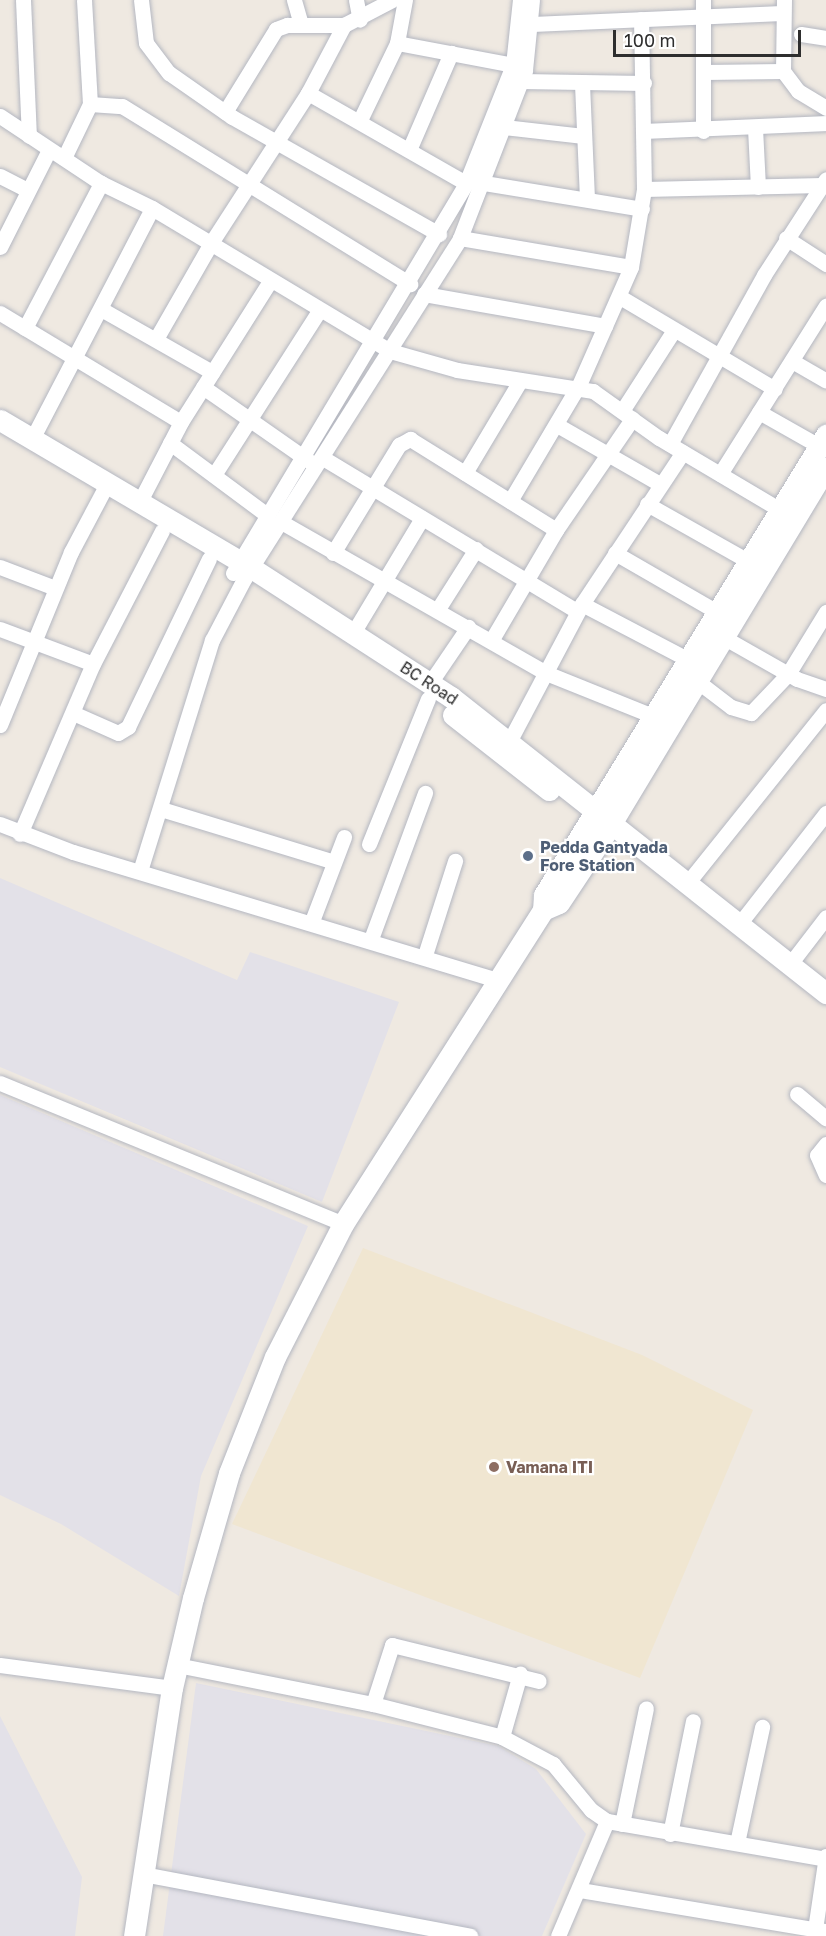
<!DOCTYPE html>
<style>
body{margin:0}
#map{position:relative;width:826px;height:1936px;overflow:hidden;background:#efe9e1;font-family:"Golos Text",sans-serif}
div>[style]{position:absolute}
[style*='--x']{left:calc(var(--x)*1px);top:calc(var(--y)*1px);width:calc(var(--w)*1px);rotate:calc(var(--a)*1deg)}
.industrial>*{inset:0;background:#e3e1e8}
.education>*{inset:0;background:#f0e6d1}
.roads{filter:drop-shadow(0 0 2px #b4b7c1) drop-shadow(0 0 2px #b4b7c1)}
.street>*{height:15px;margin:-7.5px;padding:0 7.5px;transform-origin:7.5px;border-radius:7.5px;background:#fff}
.secondary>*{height:21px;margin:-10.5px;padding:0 10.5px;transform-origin:10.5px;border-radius:10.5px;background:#fff}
.dots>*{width:16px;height:16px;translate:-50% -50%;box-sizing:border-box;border:3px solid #fff;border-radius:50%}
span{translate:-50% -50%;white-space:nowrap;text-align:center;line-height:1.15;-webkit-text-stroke:4.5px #fff;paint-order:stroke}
.street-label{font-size:16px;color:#2e2e2e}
.service-label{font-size:16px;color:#4e5e75;font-weight:700}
.left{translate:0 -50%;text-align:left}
.education-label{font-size:16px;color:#785e54;font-weight:700}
.scale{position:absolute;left:613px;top:30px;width:188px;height:27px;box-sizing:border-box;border:3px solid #2e2e2e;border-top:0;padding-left:8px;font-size:18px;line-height:21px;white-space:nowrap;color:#2e2e2e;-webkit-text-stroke:4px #fff;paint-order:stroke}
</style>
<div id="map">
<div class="industrial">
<div style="clip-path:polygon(0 878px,237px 980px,250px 952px,399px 1002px,322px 1202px,0 1067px)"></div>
<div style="clip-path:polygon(0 1095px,308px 1226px,201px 1476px,179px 1596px,61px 1524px,0 1495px)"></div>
<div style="clip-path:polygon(196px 1683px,498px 1746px,536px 1769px,586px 1834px,542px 1936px,163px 1936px)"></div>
<div style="clip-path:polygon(0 1716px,82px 1877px,75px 1936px,0 1936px)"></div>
</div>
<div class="education">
<div style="clip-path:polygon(363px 1248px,642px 1355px,753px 1410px,640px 1678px,232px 1524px)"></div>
</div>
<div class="roads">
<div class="street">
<div style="--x:23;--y:0;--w:136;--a:87.5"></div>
<div style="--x:141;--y:0;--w:43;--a:83.4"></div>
<div style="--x:146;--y:43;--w:38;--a:53"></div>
<div style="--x:169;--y:73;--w:77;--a:34.9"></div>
<div style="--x:232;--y:117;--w:238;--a:29.5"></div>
<div style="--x:294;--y:0;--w:26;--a:74"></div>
<div style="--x:356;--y:0;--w:20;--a:79"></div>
<div style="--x:703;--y:0;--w:131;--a:90"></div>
<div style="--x:784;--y:0;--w:71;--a:90.8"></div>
<div style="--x:783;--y:71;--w:25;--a:53"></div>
<div style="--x:798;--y:91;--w:33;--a:31"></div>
<div style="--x:532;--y:24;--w:250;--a:-2.5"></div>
<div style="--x:801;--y:34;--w:25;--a:9"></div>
<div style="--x:397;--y:43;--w:118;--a:10.7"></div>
<div style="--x:704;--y:72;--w:79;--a:-0.7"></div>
<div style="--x:521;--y:81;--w:123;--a:0.9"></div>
<div style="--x:582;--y:84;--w:113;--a:87.5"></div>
<div style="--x:308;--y:93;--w:182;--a:29.7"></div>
<div style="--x:90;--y:104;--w:32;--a:4"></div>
<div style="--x:122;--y:106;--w:339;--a:31.7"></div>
<div style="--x:225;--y:112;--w:97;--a:-58.4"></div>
<div style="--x:276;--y:29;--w:12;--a:-20"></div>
<div style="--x:287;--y:25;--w:57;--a:0"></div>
<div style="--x:344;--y:25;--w:54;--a:-27.5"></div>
<div style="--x:0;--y:116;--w:121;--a:33.6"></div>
<div style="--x:101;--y:183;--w:57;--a:26.1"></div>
<div style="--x:152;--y:208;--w:278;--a:31"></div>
<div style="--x:390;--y:351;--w:70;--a:15.8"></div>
<div style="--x:457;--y:370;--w:138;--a:8.8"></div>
<div style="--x:593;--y:391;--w:81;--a:35.5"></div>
<div style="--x:659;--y:438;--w:149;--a:30.7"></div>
<div style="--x:360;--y:120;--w:85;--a:-64.3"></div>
<div style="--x:397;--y:43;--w:44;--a:-79.5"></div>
<div style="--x:504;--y:127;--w:80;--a:6.5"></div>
<div style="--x:755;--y:128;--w:59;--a:87.1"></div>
<div style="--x:645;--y:131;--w:181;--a:-2.5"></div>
<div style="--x:409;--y:150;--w:106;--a:-66.6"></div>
<div style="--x:64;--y:158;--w:60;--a:-64.3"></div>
<div style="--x:90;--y:104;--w:104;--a:-93.3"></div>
<div style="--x:0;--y:176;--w:30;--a:27"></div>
<div style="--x:484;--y:183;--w:160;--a:9.3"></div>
<div style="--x:644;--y:189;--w:178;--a:-1.3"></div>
<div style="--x:460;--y:238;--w:173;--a:9.6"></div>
<div style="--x:786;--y:238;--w:48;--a:33"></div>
<div style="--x:0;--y:247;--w:109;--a:-63.2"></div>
<div style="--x:424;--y:294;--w:184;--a:10"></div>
<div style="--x:620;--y:297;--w:180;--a:30.7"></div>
<div style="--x:101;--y:309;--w:128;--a:29.6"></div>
<div style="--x:0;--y:313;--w:211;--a:31.1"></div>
<div style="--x:25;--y:328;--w:164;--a:-62.3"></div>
<div style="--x:156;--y:339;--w:111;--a:-60.2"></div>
<div style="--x:211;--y:243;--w:179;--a:-57.1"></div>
<div style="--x:308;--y:93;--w:77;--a:-62.1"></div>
<div style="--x:792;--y:361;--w:39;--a:30"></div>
<div style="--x:203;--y:387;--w:129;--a:34.9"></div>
<div style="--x:622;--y:411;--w:96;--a:-57.3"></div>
<div style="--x:759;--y:412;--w:69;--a:29.5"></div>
<div style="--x:557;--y:425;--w:119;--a:29.8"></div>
<div style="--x:32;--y:439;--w:260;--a:-62.5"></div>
<div style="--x:170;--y:443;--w:121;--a:36.6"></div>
<div style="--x:670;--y:444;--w:193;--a:-60.9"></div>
<div style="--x:764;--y:275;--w:114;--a:-57.1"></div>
<div style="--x:323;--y:458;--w:297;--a:31.1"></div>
<div style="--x:465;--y:473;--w:107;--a:-59.1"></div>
<div style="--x:720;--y:474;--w:199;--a:-57.8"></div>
<div style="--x:214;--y:475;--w:195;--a:-57.4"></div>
<div style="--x:510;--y:501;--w:135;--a:-59.3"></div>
<div style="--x:579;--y:385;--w:129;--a:-66.2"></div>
<div style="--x:631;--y:267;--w:79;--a:-80.5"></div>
<div style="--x:644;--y:189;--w:170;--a:-91"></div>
<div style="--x:139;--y:503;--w:91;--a:-62.6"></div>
<div style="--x:181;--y:422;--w:167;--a:-57.7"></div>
<div style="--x:647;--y:504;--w:116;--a:29.4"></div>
<div style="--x:283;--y:523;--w:303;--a:29.7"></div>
<div style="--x:546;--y:673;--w:115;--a:21.9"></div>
<div style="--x:333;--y:553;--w:127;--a:-58.6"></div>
<div style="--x:399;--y:445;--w:13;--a:-29"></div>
<div style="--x:410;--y:439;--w:172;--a:31.9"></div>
<div style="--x:615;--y:553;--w:118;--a:30"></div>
<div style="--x:0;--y:567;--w:59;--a:20.9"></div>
<div style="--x:233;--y:573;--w:454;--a:-59.1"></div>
<div style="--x:466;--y:183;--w:127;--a:-68.3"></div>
<div style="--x:513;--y:65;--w:65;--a:-83.9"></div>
<div style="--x:582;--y:604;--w:121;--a:27.6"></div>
<div style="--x:438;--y:609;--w:71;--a:-57.7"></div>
<div style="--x:0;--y:629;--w:99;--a:20.6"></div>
<div style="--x:353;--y:633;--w:134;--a:-59"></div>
<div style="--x:723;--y:637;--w:85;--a:29.6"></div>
<div style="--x:797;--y:679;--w:31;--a:19"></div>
<div style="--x:491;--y:641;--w:129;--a:-59.6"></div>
<div style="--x:556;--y:530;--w:135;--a:-55.6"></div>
<div style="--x:697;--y:681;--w:43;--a:37.4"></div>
<div style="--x:731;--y:707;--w:21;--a:17"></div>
<div style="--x:751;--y:713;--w:54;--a:-46.5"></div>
<div style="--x:788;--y:674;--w:73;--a:-58.5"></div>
<div style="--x:430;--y:683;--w:68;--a:-55.8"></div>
<div style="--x:73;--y:713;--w:49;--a:24"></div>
<div style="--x:118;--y:733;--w:12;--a:-31"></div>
<div style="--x:128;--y:727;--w:187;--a:-64.3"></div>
<div style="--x:0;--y:725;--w:187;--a:-67.7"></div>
<div style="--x:71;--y:552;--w:79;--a:-62.1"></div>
<div style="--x:510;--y:740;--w:154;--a:-62.1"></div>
<div style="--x:582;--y:604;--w:182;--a:-56.4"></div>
<div style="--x:161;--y:809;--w:181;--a:17"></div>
<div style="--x:0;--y:824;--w:78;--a:21"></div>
<div style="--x:73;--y:852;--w:443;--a:16.8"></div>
<div style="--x:20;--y:834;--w:185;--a:-66.8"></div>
<div style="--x:93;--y:664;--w:150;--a:-62.6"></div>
<div style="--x:369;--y:844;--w:157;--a:-67.9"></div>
<div style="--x:140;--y:871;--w:242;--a:-72.7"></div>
<div style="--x:212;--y:640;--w:69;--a:-62.3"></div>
<div style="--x:244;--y:579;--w:404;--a:-57.6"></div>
<div style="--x:460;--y:238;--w:180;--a:-68.8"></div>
<div style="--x:525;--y:70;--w:70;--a:-84.3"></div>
<div style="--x:689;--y:881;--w:219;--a:-51.3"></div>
<div style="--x:312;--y:921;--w:90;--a:-69.1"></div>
<div style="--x:740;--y:923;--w:140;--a:-52"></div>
<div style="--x:371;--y:939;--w:156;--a:-69.7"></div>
<div style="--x:425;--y:955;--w:99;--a:-72.3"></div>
<div style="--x:790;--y:964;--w:59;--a:-52.5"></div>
<div style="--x:0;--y:1083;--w:371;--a:22.3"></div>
<div style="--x:797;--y:1094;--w:38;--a:40"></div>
<div style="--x:826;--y:1144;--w:14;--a:129"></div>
<div style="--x:817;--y:1155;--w:22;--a:66"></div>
<div style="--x:0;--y:1665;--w:174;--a:7.6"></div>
<div style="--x:177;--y:1665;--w:200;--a:11.3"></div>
<div style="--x:373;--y:1704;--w:133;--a:14.3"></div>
<div style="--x:502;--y:1737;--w:58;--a:27.9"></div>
<div style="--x:553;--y:1764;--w:60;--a:50.4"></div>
<div style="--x:591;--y:1810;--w:19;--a:35"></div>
<div style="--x:607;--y:1821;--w:222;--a:9.8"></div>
<div style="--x:373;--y:1704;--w:62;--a:-72.1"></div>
<div style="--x:392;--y:1645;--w:151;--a:13.8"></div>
<div style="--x:502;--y:1737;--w:66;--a:-74.1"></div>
<div style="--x:622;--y:1824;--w:118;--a:-78.3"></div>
<div style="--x:670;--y:1834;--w:115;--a:-78.5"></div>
<div style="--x:737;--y:1843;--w:119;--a:-77.8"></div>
<div style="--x:143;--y:1874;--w:333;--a:10.7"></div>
<div style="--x:580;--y:1890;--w:249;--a:9.5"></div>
<div style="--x:558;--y:1936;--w:125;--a:-66.9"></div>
<div style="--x:814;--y:1936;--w:81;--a:-81.5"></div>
</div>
<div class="secondary">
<div style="--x:0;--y:420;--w:294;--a:30.5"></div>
<div style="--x:253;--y:569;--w:236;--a:32.9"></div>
<div style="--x:451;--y:697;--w:478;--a:38.3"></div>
<div style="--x:453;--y:715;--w:122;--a:38"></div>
<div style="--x:543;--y:910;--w:17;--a:-24"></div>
<div style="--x:559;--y:903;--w:85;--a:-56.5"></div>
<div style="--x:606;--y:832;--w:426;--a:-58.9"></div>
<div style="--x:134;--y:1936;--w:251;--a:-81.3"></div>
<div style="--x:172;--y:1688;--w:92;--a:-76.9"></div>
<div style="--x:193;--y:1598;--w:130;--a:-73.9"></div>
<div style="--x:229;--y:1473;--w:125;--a:-68.4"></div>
<div style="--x:275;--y:1357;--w:149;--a:-62.9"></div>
<div style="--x:343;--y:1224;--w:372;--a:-57.5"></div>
<div style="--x:543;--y:910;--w:15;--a:-86"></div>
<div style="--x:544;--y:895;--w:540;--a:-58.49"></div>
</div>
</div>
<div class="dots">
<div style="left:528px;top:856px;background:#5c6f8a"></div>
<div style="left:494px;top:1467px;background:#8d6e63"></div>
</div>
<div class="street-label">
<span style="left:429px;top:683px;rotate:33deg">BC Road</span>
</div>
<div class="service-label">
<span class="left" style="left:540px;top:856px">Pedda Gantyada<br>Fore Station</span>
</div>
<div class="education-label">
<span class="left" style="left:506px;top:1467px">Vamana ITI</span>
</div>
<div class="scale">100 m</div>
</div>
